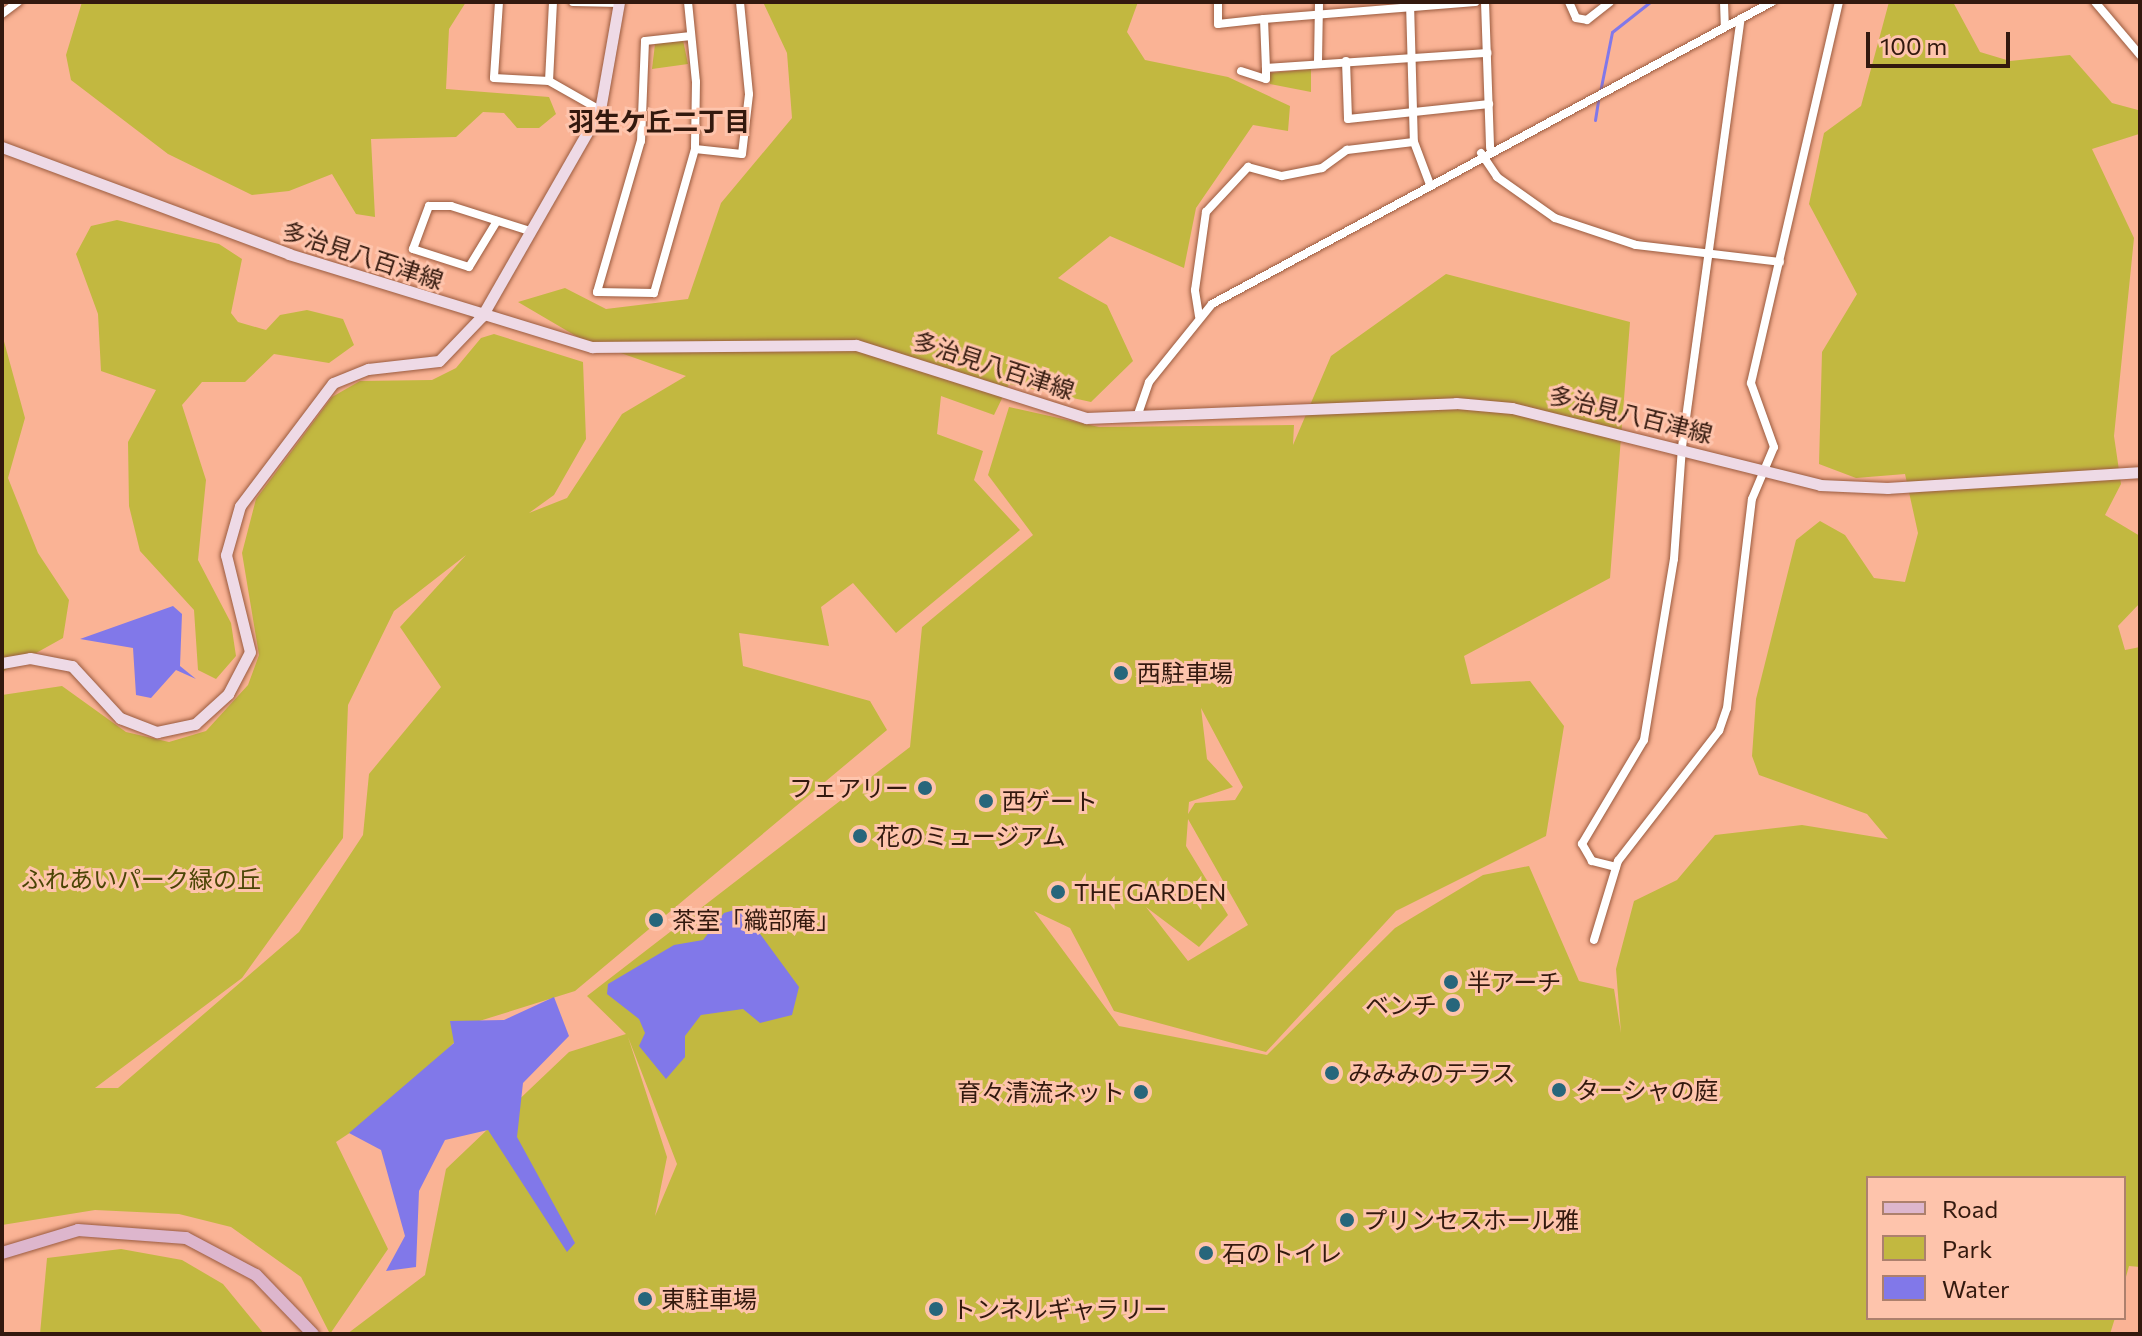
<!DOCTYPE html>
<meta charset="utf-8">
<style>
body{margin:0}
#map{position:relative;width:2142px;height:1336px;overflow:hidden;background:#fab395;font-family:Commissioner,"Noto Sans JP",sans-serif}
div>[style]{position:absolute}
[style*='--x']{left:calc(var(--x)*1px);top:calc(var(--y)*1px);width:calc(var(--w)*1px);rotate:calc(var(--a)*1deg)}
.green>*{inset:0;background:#c2b840}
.water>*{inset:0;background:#8178e9}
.stream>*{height:3px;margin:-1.5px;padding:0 1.5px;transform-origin:1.5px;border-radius:1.5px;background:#8178e9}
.roads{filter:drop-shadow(0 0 2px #9a5b3f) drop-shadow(0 0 2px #9a5b3f)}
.street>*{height:8px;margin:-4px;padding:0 4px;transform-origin:4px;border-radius:4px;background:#fff}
.secondary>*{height:11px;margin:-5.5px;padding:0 5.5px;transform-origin:5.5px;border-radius:5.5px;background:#eedae6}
.primary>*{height:12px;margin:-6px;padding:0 6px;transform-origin:6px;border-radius:6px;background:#ddb6cd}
.dots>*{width:22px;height:22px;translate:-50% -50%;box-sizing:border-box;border:4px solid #fec4ac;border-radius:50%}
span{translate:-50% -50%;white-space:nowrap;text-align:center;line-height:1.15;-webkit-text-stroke:6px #fec4ac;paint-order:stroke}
.street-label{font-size:24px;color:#33190e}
.poi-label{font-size:24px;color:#33190e}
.left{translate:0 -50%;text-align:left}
.right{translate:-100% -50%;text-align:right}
.park-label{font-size:24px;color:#4b4505}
.neighbourhood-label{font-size:26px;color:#33190e;font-weight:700}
.frame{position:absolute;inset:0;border:4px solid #33190e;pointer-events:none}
.legend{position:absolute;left:1866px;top:1176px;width:260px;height:144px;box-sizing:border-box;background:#fec4ac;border:2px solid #ad806d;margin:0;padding:10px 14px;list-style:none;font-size:24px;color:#33190e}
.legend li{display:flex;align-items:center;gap:16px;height:40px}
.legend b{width:40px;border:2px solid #ad806d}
.scale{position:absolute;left:1866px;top:32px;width:144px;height:36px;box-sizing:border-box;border:4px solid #33190e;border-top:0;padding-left:10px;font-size:24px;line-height:28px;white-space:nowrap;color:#33190e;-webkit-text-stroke:6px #fec4ac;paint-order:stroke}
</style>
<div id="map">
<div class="green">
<div style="clip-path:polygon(82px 2px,466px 2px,449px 29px,446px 89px,549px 97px,556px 114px,539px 128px,517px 128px,504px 113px,483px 112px,456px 137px,371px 139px,375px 217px,356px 214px,332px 174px,289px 191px,252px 195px,168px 154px,71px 80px,66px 55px)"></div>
<div style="clip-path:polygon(evenodd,763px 2px,1138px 2px,1127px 32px,1145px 60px,1228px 77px,1290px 106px,1288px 131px,1253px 125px,1196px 208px,1184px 268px,1110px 236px,1058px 278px,1107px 305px,1133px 361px,1091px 402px,1009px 384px,994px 415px,941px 396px,937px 434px,983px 451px,974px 480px,1020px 530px,896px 633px,853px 583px,821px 607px,829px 646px,739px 633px,743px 666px,870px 701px,887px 730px,575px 991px,473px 1023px,395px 1103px,336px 1142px,388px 1249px,330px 1334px,301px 1277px,231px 1227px,179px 1214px,95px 1210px,2px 1225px,2px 695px,62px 686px,126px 732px,169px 742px,206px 731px,248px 685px,259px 655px,242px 553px,256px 499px,332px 397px,360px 381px,432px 380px,456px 368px,481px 338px,494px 334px,583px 362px,586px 439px,554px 495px,529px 513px,567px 498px,622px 414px,686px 376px,581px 339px,518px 302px,565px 288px,606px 309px,688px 299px,721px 203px,792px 118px,787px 53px,763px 2px,466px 555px,400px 627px,441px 687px,369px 774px,363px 835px,299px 932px,118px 1088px,95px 1088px,242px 978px,343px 838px,348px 705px,394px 611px,466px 555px)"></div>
<div style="clip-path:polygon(evenodd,1889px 2px,1953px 2px,1980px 52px,2010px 61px,2070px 55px,2112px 103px,2138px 110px,2139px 134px,2092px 149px,2134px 238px,2114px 436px,2121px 484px,2105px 515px,2140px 536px,2140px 603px,2118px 626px,2125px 650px,2140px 647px,2140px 1267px,2129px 1266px,2124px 1284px,2124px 1178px,1868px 1178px,1868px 1318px,2115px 1318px,2110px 1334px,347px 1334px,425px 1275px,446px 1169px,569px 1052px,626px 1034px,587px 996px,910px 747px,922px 627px,1033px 535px,988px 475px,1009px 407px,1099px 427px,1294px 425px,1293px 445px,1331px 356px,1446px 274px,1630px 322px,1610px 578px,1464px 656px,1471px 684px,1530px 681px,1564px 726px,1546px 836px,1396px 911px,1266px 1052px,1114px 1011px,1070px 928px,1034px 911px,1119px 1026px,1267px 1055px,1395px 928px,1483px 875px,1529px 866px,1579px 981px,1614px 989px,1621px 1033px,1616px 969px,1634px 901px,1677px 880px,1715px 835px,1802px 825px,1888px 839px,1867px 814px,1759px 775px,1752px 756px,1756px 699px,1796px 540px,1820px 521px,1845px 535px,1874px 578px,1905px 582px,1918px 533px,1905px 474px,1856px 478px,1819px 464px,1822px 352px,1857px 294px,1809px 204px,1824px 133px,1861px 106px,1889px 2px,1201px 708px,1243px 787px,1235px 800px,1195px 803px,1188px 814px,1189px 802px,1233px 787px,1207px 759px,1201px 708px,1889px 2px,1188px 819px,1248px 925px,1188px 961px,1146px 907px,1199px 947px,1228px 915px,1186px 846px,1188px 819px,1889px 2px,628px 1037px,677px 1164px,655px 1216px,667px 1157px,628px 1037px)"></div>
<div style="clip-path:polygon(683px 40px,688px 64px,652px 69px,655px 44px)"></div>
<div style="clip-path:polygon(1311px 69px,1311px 92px,1270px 84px,1269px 73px)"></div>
<div style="clip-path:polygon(117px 220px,219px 244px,242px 259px,231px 313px,238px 322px,266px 330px,280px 315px,307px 310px,343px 319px,354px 345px,329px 363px,274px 354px,245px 382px,202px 382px,182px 405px,206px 480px,198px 560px,231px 623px,236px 656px,216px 679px,198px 670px,194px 610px,140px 551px,129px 506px,128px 442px,156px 390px,101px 371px,98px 314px,76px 254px,91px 226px)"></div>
<div style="clip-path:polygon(2px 334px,25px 418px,8px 478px,38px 553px,69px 600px,63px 638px,2px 672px)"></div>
<div style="clip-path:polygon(121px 1249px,182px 1260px,223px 1284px,264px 1334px,40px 1334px,47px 1258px)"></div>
</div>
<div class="water">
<div style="clip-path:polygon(173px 606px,182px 614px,180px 666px,196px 679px,176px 670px,151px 698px,136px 695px,133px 648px,80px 639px)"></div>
<div style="clip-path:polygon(741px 908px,799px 987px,792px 1015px,760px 1023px,743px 1009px,701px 1015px,685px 1036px,685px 1057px,666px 1079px,639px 1046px,645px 1033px,639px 1019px,607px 994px,608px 984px,674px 945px,703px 940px,724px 913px)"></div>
<div style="clip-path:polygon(554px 997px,569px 1036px,523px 1083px,517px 1137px,575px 1243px,567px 1252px,488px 1130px,445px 1140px,419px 1191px,416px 1267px,386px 1271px,405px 1236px,381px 1150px,349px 1133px,454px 1043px,450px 1021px,504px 1020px)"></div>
</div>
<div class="stream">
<div style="--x:1600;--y:92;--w:61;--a:-78.7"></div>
<div style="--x:1612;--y:32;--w:48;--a:-38.3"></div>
<div style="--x:1595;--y:120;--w:20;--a:-81"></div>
</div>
<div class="roads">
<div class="street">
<div style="--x:499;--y:2;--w:76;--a:93.8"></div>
<div style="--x:494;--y:78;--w:55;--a:3.1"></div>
<div style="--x:549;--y:81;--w:59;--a:29.6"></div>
<div style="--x:573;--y:2;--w:46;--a:1.2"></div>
<div style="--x:688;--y:2;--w:80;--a:84.3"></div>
<div style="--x:696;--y:82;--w:67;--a:90.9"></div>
<div style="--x:695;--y:149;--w:150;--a:105.9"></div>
<div style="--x:654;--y:293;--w:57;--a:-179"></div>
<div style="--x:597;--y:292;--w:157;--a:-73.8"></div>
<div style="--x:641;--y:141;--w:100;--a:-87.7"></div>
<div style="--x:645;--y:41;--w:46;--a:-6.2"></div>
<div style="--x:1218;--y:2;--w:22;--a:90"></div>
<div style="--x:1218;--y:24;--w:46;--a:-6.2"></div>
<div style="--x:1264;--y:19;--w:49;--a:87.7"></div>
<div style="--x:1266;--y:68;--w:222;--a:-3.9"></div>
<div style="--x:1485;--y:2;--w:146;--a:88"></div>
<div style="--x:1569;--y:2;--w:17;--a:66"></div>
<div style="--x:1576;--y:18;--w:11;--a:10"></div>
<div style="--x:1587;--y:20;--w:29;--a:-38"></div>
<div style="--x:1724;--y:2;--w:23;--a:88"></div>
<div style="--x:2095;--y:2;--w:70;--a:49.7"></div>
<div style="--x:1410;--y:3;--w:139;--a:88.4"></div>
<div style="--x:1414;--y:142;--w:43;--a:69.4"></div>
<div style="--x:2;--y:14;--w:20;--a:-37"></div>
<div style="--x:1264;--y:19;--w:212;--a:-4.6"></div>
<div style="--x:1318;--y:61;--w:59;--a:-89"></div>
<div style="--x:1346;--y:61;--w:58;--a:88"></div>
<div style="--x:1348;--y:119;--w:142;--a:-6.1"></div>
<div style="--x:1241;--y:71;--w:26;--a:18"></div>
<div style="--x:1266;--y:79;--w:11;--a:-90"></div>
<div style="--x:549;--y:81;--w:79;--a:-87.1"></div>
<div style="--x:695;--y:149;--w:47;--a:6.1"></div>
<div style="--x:742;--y:154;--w:60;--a:-83.3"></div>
<div style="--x:749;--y:94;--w:92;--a:-95.6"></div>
<div style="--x:1481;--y:153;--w:29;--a:56"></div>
<div style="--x:1497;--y:177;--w:71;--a:35.3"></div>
<div style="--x:1555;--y:218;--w:85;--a:18.4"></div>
<div style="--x:1636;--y:245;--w:145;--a:6.7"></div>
<div style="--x:497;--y:221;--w:54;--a:121.3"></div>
<div style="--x:469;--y:267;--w:59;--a:-162.2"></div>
<div style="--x:413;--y:249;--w:46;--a:-69.6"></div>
<div style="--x:429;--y:206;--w:22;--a:0"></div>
<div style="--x:451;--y:206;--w:83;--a:17.6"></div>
<div style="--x:1199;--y:316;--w:26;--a:-99"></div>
<div style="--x:1195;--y:290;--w:79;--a:-82"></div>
<div style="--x:1206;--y:212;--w:62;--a:-47"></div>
<div style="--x:1248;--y:167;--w:35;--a:15"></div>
<div style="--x:1282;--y:176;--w:41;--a:-11.3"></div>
<div style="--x:1322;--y:168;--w:31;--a:-36"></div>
<div style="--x:1347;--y:150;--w:67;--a:-6.8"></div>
<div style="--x:1137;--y:417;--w:37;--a:-71"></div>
<div style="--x:1149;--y:382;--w:100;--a:-51.1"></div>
<div style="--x:1212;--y:304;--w:636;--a:-28.34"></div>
<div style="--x:1616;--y:867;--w:25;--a:-166"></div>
<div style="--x:1592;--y:861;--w:20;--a:-120"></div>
<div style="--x:1582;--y:844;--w:121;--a:-59.2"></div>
<div style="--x:1644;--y:740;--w:183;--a:-80.6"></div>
<div style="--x:1674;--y:559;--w:112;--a:-85.9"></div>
<div style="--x:1682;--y:447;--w:432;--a:-82.2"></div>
<div style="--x:1594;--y:940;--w:83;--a:-73.1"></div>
<div style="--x:1618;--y:861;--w:165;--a:-52.2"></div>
<div style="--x:1719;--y:731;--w:24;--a:-71"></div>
<div style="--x:1727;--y:708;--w:210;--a:-83.2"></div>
<div style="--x:1752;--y:499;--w:56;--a:-67.1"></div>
<div style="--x:1774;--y:447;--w:68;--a:-109.8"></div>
<div style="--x:1751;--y:383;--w:391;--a:-77"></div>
</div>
<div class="secondary">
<div style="--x:2;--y:147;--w:306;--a:20.4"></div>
<div style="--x:289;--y:254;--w:317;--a:17.1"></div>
<div style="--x:592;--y:347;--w:264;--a:-0.4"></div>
<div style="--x:856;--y:345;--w:241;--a:17.6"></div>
<div style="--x:1086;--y:418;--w:370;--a:-2.3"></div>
<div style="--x:1456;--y:403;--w:56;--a:5.1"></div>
<div style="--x:1512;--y:408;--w:317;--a:14"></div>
<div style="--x:1820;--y:485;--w:68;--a:2.5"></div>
<div style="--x:1888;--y:488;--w:253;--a:-3.6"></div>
<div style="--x:2;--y:663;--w:28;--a:-10"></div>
<div style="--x:30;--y:658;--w:43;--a:10.8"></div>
<div style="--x:72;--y:666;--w:71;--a:47.3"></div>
<div style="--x:120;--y:718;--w:40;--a:21"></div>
<div style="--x:157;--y:732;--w:39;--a:-12"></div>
<div style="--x:195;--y:724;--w:45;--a:-42.3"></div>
<div style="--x:228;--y:694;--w:47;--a:-62.4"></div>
<div style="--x:250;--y:652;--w:100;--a:-103.9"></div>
<div style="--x:226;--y:555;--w:51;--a:-74.1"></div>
<div style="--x:240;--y:506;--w:154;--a:-52.9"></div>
<div style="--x:333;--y:383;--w:38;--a:-22"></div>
<div style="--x:368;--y:369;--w:71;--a:-6.4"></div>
<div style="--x:439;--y:361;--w:62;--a:-46.3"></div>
<div style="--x:482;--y:316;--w:237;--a:-60.2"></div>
<div style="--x:600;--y:110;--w:110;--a:-80"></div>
</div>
<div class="primary">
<div style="--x:2;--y:1253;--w:79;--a:-16.8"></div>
<div style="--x:78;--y:1230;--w:108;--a:4.2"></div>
<div style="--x:186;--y:1238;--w:79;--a:27.9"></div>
<div style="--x:256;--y:1275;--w:82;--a:46"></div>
</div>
</div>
<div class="dots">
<div style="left:1121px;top:673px;background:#27667b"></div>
<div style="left:925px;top:788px;background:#27667b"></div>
<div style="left:986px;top:801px;background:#27667b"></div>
<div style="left:860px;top:836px;background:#27667b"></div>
<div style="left:1058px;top:892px;background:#27667b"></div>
<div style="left:656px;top:920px;background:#27667b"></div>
<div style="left:1451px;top:982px;background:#27667b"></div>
<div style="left:1453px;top:1005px;background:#27667b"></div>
<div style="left:1332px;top:1073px;background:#27667b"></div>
<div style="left:1559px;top:1090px;background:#27667b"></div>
<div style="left:1141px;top:1092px;background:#27667b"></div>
<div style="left:1347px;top:1220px;background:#27667b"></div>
<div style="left:1206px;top:1253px;background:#27667b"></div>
<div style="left:645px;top:1299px;background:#27667b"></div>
<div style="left:936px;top:1309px;background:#27667b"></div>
</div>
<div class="street-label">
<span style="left:363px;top:255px;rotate:18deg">多治見八百津線</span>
<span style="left:994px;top:365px;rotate:18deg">多治見八百津線</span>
<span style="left:1631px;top:414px;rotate:14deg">多治見八百津線</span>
</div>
<div class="poi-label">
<span class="left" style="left:1137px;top:673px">西駐車場</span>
<span class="right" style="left:909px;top:788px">フェアリー</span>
<span class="left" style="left:1002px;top:801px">西ゲート</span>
<span class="left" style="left:876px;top:836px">花のミュージアム</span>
<span class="left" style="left:1074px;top:892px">THE GARDEN</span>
<span class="left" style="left:672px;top:920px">茶室「織部庵」</span>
<span class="left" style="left:1467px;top:982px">半アーチ</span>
<span class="right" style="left:1437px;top:1005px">ベンチ</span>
<span class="left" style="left:1348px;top:1073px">みみみのテラス</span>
<span class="left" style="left:1575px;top:1090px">ターシャの庭</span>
<span class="right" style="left:1125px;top:1092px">育々清流ネット</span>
<span class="left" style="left:1363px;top:1220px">プリンセスホール雅</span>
<span class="left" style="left:1222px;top:1253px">石のトイレ</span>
<span class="left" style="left:661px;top:1299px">東駐車場</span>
<span class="left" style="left:952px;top:1309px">トンネルギャラリー</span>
</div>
<div class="park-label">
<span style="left:141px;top:879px">ふれあいパーク緑の丘</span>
</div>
<div class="neighbourhood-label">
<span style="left:659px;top:121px">羽生ケ丘二丁目</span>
</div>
<div class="frame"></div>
<ul class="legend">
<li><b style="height:10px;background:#ddb6cd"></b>Road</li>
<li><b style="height:22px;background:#c2b840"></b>Park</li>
<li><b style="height:22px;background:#8178e9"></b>Water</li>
</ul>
<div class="scale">100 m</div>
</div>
